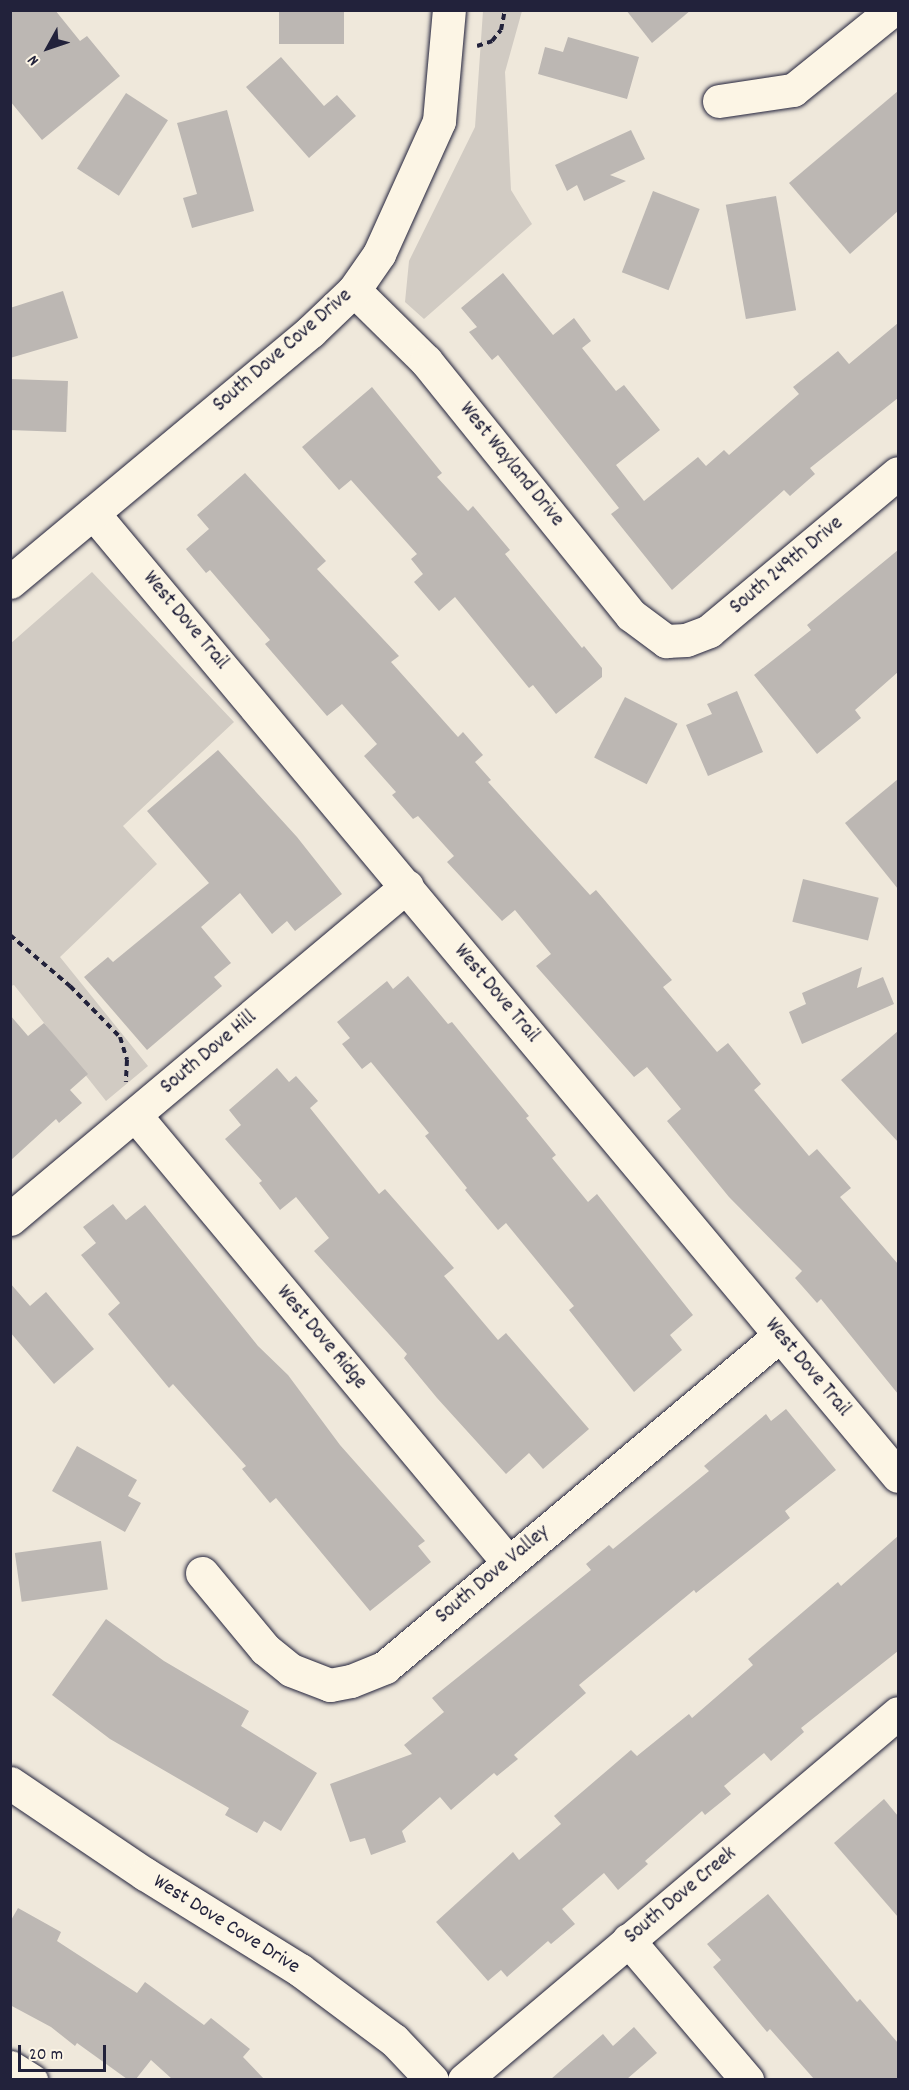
<!DOCTYPE html>
<style>
body{margin:0}
#map{position:relative;width:909px;height:2090px;overflow:hidden;background:#efe8db;font-family:Dekko,sans-serif}
div>[style]{position:absolute}
[style*='--x']{left:calc(var(--x)*1px);top:calc(var(--y)*1px);width:calc(var(--w)*1px);rotate:calc(var(--a)*1deg)}
.green>*{inset:0;background:#d1cbc3}
.building>*{inset:0;background:#bcb7b3;transform-origin:0 0}
.path>*{height:4px;margin-top:-2px;transform-origin:0;background:repeating-linear-gradient(90deg,#22223b 0 6px,transparent 0 10.5px)}
.roads{filter:drop-shadow(0 0 2px #22223b) drop-shadow(0 0 2px #22223b)}
.minor>*{height:33px;margin:-16.5px;padding:0 16.5px;transform-origin:16.5px;border-radius:16.5px;background:#fcf5e5}
span{translate:-50% -50%;white-space:nowrap;text-align:center;line-height:1.15;-webkit-text-stroke:6px #fcf5e5;paint-order:stroke}
.street-label{font-size:21px;color:#22223b}
.frame{position:absolute;inset:0;border:12px solid #22223b;pointer-events:none}
.north{position:absolute;left:18px;top:18px;width:60px;height:60px;-webkit-text-stroke:4px #fcf5e5;paint-order:stroke;rotate:230deg;font-size:16px;font-weight:700;line-height:24px;text-align:center;color:#22223b}
.north::after{content:'';display:block;margin:auto;width:21px;height:27px;background:#22223b;clip-path:polygon(50% 0,100% 100%,50% 72%,0 100%)}
.scale{position:absolute;left:18px;top:2045px;width:88px;height:27px;box-sizing:border-box;border:3px solid #22223b;border-top:0;padding-left:8px;font-size:18px;line-height:21px;white-space:nowrap;color:#22223b;-webkit-text-stroke:4px #fcf5e5;paint-order:stroke}
</style>
<div id="map">
<div class="green">
<div style="clip-path:polygon(483px 11px,522px 11px,505px 72px,511px 190px,532px 224px,424px 319px,405px 302px,409px 261px,475px 127px)"></div>
<div style="clip-path:polygon(92px 572px,234px 722px,123px 826px,157px 864px,60px 957px,148px 1066px,106px 1101px,14px 985px,11px 986px,10px 644px)"></div>
</div>
<div class="building">
<div style="clip-path:polygon(10px 10px,55px 10px,80px 41px,87px 36px,120px 76px,42px 140px,10px 101px)"></div>
<div style="left:279px;top:10px;width:65px;height:34px"></div>
<div style="clip-path:polygon(626px 10px,691px 10px,652px 43px)"></div>
<div style="clip-path:polygon(568px 37px,639px 57px,627px 99px,538px 74px,545px 47px,563px 52px)"></div>
<div style="clip-path:polygon(281px 57px,324px 106px,337px 95px,356px 116px,309px 158px,246px 87px)"></div>
<div style="clip-path:polygon(898px 91px,898px 211px,850px 254px,789px 183px)"></div>
<div style="left:126px;top:93px;width:50px;height:90px;rotate:33deg"></div>
<div style="clip-path:polygon(227px 110px,254px 211px,192px 228px,183px 198px,197px 194px,177px 123px)"></div>
<div style="clip-path:polygon(631px 130px,645px 159px,610px 175px,626px 181px,584px 201px,577px 185px,567px 191px,555px 165px)"></div>
<div style="left:653px;top:191px;width:50px;height:87px;rotate:21deg"></div>
<div style="left:776px;top:196px;width:116px;height:51px;rotate:80deg"></div>
<div style="clip-path:polygon(503px 273px,553px 335px,574px 318px,591px 341px,582px 348px,616px 391px,624px 385px,660px 430px,616px 465px,644px 501px,698px 457px,706px 466px,724px 450px,729px 455px,799px 394px,793px 387px,838px 351px,849px 364px,898px 323px,898px 398px,810px 468px,815px 474px,790px 496px,784px 490px,672px 590px,611px 514px,619px 508px,498px 355px,492px 360px,469px 332px,477px 327px,461px 308px)"></div>
<div style="clip-path:polygon(63px 291px,78px 338px,10px 358px,10px 308px)"></div>
<div style="left:10px;top:379px;width:58px;height:51px;rotate:2deg"></div>
<div style="clip-path:polygon(372px 387px,442px 473px,437px 477px,468px 511px,473px 506px,510px 550px,505px 554px,582px 648px,584px 646px,602px 668px,602px 677px,556px 714px,533px 685px,529px 688px,455px 597px,439px 611px,414px 582px,423px 574px,411px 559px,417px 554px,351px 480px,339px 490px,302px 447px)"></div>
<div style="clip-path:polygon(245px 473px,326px 561px,317px 569px,399px 656px,391px 662px,458px 737px,463px 732px,483px 755px,475px 762px,491px 780px,488px 782px,590px 895px,596px 890px,672px 980px,663px 987px,717px 1052px,728px 1043px,761px 1084px,754px 1090px,809px 1156px,817px 1149px,851px 1188px,840px 1197px,898px 1264px,898px 1394px,821px 1299px,817px 1303px,795px 1278px,802px 1271px,729px 1197px,667px 1121px,681px 1109px,647px 1067px,634px 1077px,536px 966px,551px 954px,515px 910px,502px 921px,447px 862px,454px 856px,418px 816px,413px 819px,392px 795px,396px 792px,364px 756px,377px 744px,342px 704px,327px 716px,265px 644px,270px 640px,210px 570px,206px 573px,186px 549px,209px 529px,197px 515px)"></div>
<div style="clip-path:polygon(898px 550px,898px 672px,855px 710px,861px 718px,817px 754px,754px 675px,811px 630px,807px 625px)"></div>
<div style="clip-path:polygon(737px 691px,763px 752px,708px 776px,686px 725px,712px 714px,707px 704px)"></div>
<div style="left:625px;top:697px;width:59px;height:68px;rotate:27deg"></div>
<div style="clip-path:polygon(218px 750px,297px 837px,342px 894px,295px 931px,287px 921px,272px 934px,240px 893px,201px 927px,231px 963px,214px 977px,222px 986px,147px 1050px,84px 977px,108px 957px,113px 962px,209px 883px,147px 811px)"></div>
<div style="clip-path:polygon(898px 779px,898px 889px,845px 823px)"></div>
<div style="left:803px;top:879px;width:78px;height:44px;rotate:14deg"></div>
<div style="clip-path:polygon(862px 967px,857px 988px,883px 977px,894px 1004px,802px 1044px,789px 1012px,806px 1004px,802px 993px)"></div>
<div style="clip-path:polygon(408px 976px,448px 1024px,452px 1022px,529px 1116px,526px 1118px,556px 1155px,552px 1158px,588px 1202px,597px 1194px,693px 1315px,670px 1335px,682px 1350px,634px 1392px,569px 1310px,574px 1306px,506px 1223px,498px 1230px,465px 1190px,467px 1188px,425px 1136px,429px 1133px,371px 1062px,362px 1069px,342px 1044px,350px 1038px,337px 1022px,387px 981px,393px 989px)"></div>
<div style="clip-path:polygon(10px 1015px,28px 1036px,44px 1023px,88px 1074px,70px 1090px,82px 1103px,59px 1123px,56px 1119px,10px 1161px)"></div>
<div style="clip-path:polygon(898px 1031px,898px 1142px,841px 1080px)"></div>
<div style="clip-path:polygon(277px 1068px,289px 1082px,296px 1076px,318px 1101px,310px 1108px,379px 1194px,385px 1189px,454px 1268px,444px 1276px,498px 1340px,506px 1333px,589px 1429px,543px 1469px,529px 1453px,506px 1474px,437px 1398px,404px 1358px,407px 1354px,314px 1251px,329px 1238px,296px 1197px,280px 1210px,259px 1183px,262px 1181px,225px 1139px,241px 1125px,229px 1110px)"></div>
<div style="clip-path:polygon(113px 1204px,126px 1220px,145px 1205px,258px 1346px,288px 1375px,340px 1445px,425px 1541px,418px 1546px,431px 1562px,370px 1611px,276px 1498px,270px 1503px,242px 1469px,246px 1466px,173px 1384px,169px 1388px,108px 1314px,120px 1303px,81px 1255px,96px 1243px,83px 1227px)"></div>
<div style="clip-path:polygon(10px 1283px,30px 1306px,46px 1292px,94px 1349px,54px 1384px,10px 1332px)"></div>
<div style="clip-path:polygon(786px 1409px,836px 1470px,785px 1511px,790px 1518px,696px 1593px,694px 1590px,579px 1685px,586px 1693px,514px 1755px,518px 1759px,497px 1776px,494px 1773px,451px 1810px,440px 1797px,402px 1831px,406px 1842px,371px 1855px,365px 1838px,350px 1842px,330px 1784px,412px 1754px,404px 1745px,444px 1712px,432px 1698px,591px 1570px,586px 1564px,609px 1545px,613px 1549px,709px 1471px,704px 1466px,766px 1414px,771px 1421px)"></div>
<div style="clip-path:polygon(77px 1446px,137px 1480px,128px 1496px,141px 1503px,125px 1532px,52px 1491px)"></div>
<div style="clip-path:polygon(898px 1536px,898px 1651px,801px 1728px,804px 1732px,771px 1761px,764px 1753px,724px 1786px,731px 1794px,705px 1815px,702px 1811px,645px 1861px,648px 1864px,618px 1890px,604px 1873px,562px 1909px,575px 1924px,551px 1944px,548px 1941px,507px 1977px,501px 1970px,488px 1981px,436px 1922px,513px 1852px,519px 1860px,561px 1824px,554px 1816px,631px 1750px,637px 1756px,689px 1714px,692px 1718px,753px 1665px,748px 1659px,838px 1582px,841px 1586px)"></div>
<div style="left:101px;top:1541px;width:49px;height:87px;rotate:82deg"></div>
<div style="clip-path:polygon(106px 1619px,164px 1661px,249px 1711px,241px 1726px,317px 1773px,281px 1831px,264px 1821px,257px 1833px,225px 1815px,229px 1808px,110px 1739px,52px 1695px)"></div>
<div style="clip-path:polygon(884px 1799px,898px 1816px,898px 1917px,834px 1843px)"></div>
<div style="clip-path:polygon(768px 1894px,857px 2002px,860px 1999px,898px 2043px,898px 2079px,814px 2079px,770px 2029px,767px 2032px,713px 1967px,721px 1960px,707px 1944px)"></div>
<div style="clip-path:polygon(18px 1908px,61px 1932px,57px 1941px,137px 1993px,145px 1982px,204px 2025px,211px 2018px,250px 2049px,243px 2057px,264px 2079px,172px 2079px,151px 2060px,136px 2079px,127px 2079px,77px 2043px,75px 2046px,51px 2027px,10px 2005px,10px 1922px)"></div>
<div style="clip-path:polygon(634px 2027px,657px 2053px,627px 2079px,551px 2079px,603px 2034px,613px 2046px)"></div>
</div>
<div class="path">
<div style="--x:477;--y:46;--w:16;--a:-18"></div>
<div style="--x:492;--y:41;--w:14;--a:-51"></div>
<div style="--x:501;--y:30;--w:20;--a:-79"></div>
<div style="--x:10;--y:935;--w:79;--a:40.4"></div>
<div style="--x:70;--y:986;--w:71;--a:45.6"></div>
<div style="--x:120;--y:1037;--w:24;--a:73"></div>
<div style="--x:127;--y:1060;--w:22;--a:93"></div>
</div>
<div class="roads">
<div class="minor">
<div style="--x:719;--y:101;--w:75;--a:-8.5"></div>
<div style="--x:793;--y:90;--w:127;--a:-38.9"></div>
<div style="--x:354;--y:290;--w:101;--a:44.6"></div>
<div style="--x:426;--y:361;--w:326;--a:51.1"></div>
<div style="--x:631;--y:615;--w:44;--a:36.6"></div>
<div style="--x:666;--y:641;--w:20;--a:-3"></div>
<div style="--x:686;--y:640;--w:25;--a:-21"></div>
<div style="--x:709;--y:631;--w:246;--a:-39.9"></div>
<div style="--x:93;--y:513;--w:1255;--a:50.11"></div>
<div style="--x:10;--y:582;--w:391;--a:-39.8"></div>
<div style="--x:310;--y:332;--w:61;--a:-43.7"></div>
<div style="--x:354;--y:290;--w:44;--a:-55.2"></div>
<div style="--x:379;--y:254;--w:146;--a:-65.7"></div>
<div style="--x:439;--y:121;--w:111;--a:-84.9"></div>
<div style="--x:135;--y:1115;--w:582;--a:50.16"></div>
<div style="--x:10;--y:1219;--w:518;--a:-39.99"></div>
<div style="--x:202;--y:1573;--w:99;--a:50.3"></div>
<div style="--x:265;--y:1649;--w:33;--a:39"></div>
<div style="--x:291;--y:1670;--w:42;--a:21"></div>
<div style="--x:330;--y:1685;--w:21;--a:-11"></div>
<div style="--x:351;--y:1681;--w:37;--a:-22"></div>
<div style="--x:385;--y:1667;--w:515;--a:-40.03"></div>
<div style="--x:10;--y:1783;--w:163;--a:34"></div>
<div style="--x:145;--y:1874;--w:182;--a:31.8"></div>
<div style="--x:300;--y:1970;--w:117;--a:36.7"></div>
<div style="--x:394;--y:2040;--w:55;--a:46.5"></div>
<div style="--x:628;--y:1940;--w:184;--a:49.6"></div>
<div style="--x:10;--y:2067;--w:25;--a:32"></div>
<div style="--x:464;--y:2080;--w:568;--a:-40.22"></div>
</div>
</div>
<div class="street-label">
<span style="left:283px;top:351px;rotate:-41deg">South Dove Cove Drive</span>
<span style="left:511px;top:465px;rotate:51deg">West Wayland Drive</span>
<span style="left:787px;top:566px;rotate:-40deg">South 249th Drive</span>
<span style="left:185px;top:621px;rotate:50deg">West Dove Trail</span>
<span style="left:496px;top:994px;rotate:50deg">West Dove Trail</span>
<span style="left:209px;top:1053px;rotate:-40deg">South Dove Hill</span>
<span style="left:321px;top:1338px;rotate:50deg">West Dove Ridge</span>
<span style="left:807px;top:1368px;rotate:50deg">West Dove Trail</span>
<span style="left:493px;top:1575px;rotate:-40deg">South Dove Valley</span>
<span style="left:681px;top:1896px;rotate:-40deg">South Dove Creek</span>
<span style="left:226px;top:1925px;rotate:32deg">West Dove Cove Drive</span>
</div>
<div class="frame"></div>
<div class="north">N</div>
<div class="scale">20 m</div>
</div>
